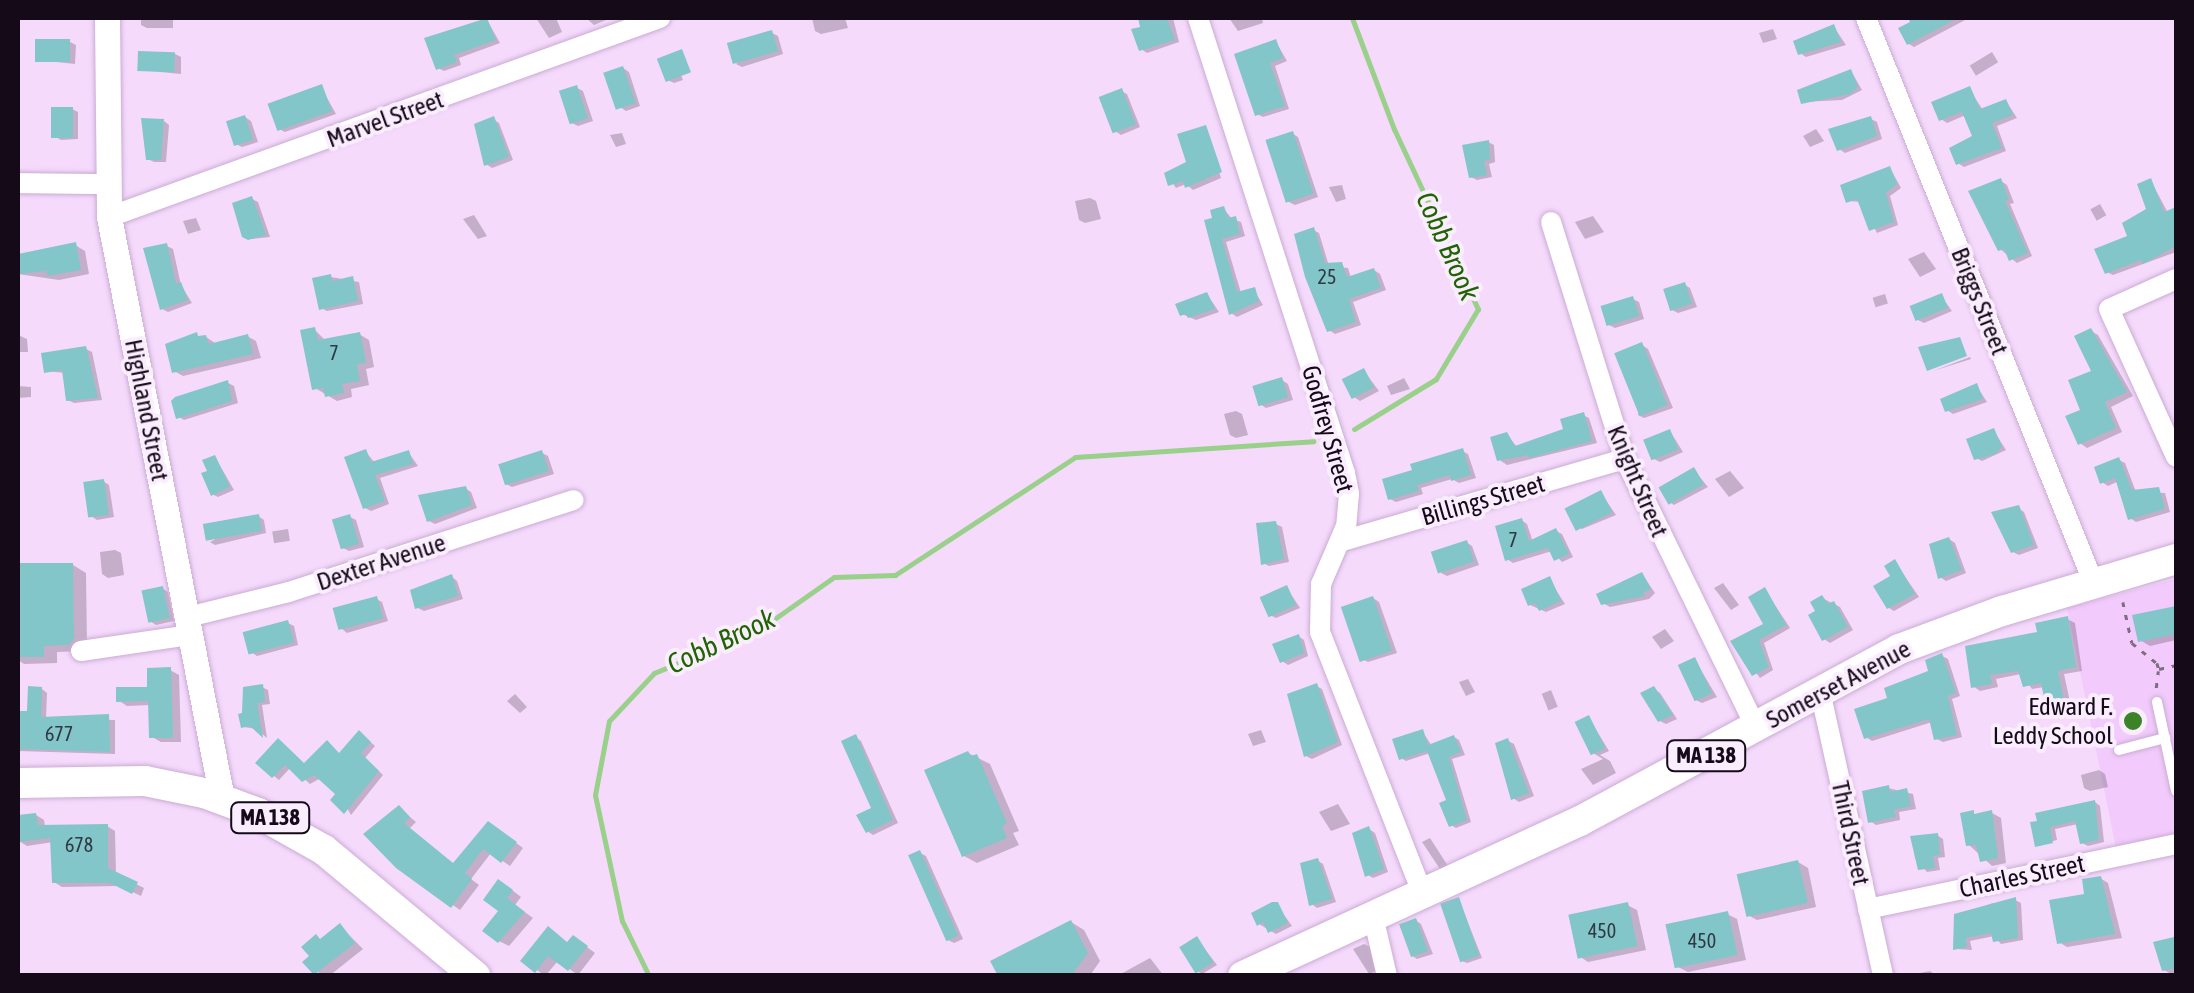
<!DOCTYPE html>
<style>
body{margin:0}
#map{position:relative;width:2194px;height:993px;overflow:hidden;background:#f5dafc;font-family:"Asap Condensed",sans-serif}
div>[style]{position:absolute}
[style*='--x']{left:calc(var(--x)*1px);top:calc(var(--y)*1px);width:calc(var(--w)*1px);rotate:calc(var(--a)*1deg)}
.built>*{inset:0;background:#f2cbfc}
.shadow>*{inset:0;background:#0003;transform-origin:0 0}
.stream>*{height:5px;margin:-2.5px;padding:0 2.5px;transform-origin:2.5px;border-radius:2.5px;background:#99d08a}
.building>*{inset:0;background:#83c6c9;transform-origin:0 0}
.path>*{height:2.5px;margin-top:-1.25px;transform-origin:0;background:repeating-linear-gradient(90deg,#7e6c83 0 5px,transparent 0 13px)}
.roads{filter:drop-shadow(0 0 2px #cbabd4) drop-shadow(0 0 2px #cbabd4)}
.service>*{height:10px;margin:-5px;padding:0 5px;transform-origin:5px;border-radius:5px;background:#fff}
.minor>*{height:20px;margin:-10px;padding:0 10px;transform-origin:10px;border-radius:10px;background:#fff}
.tertiary>*{height:25px;margin:-12.5px;padding:0 12.5px;transform-origin:12.5px;border-radius:12.5px;background:#fff}
.primary>*{height:30px;margin:-15px;padding:0 15px;transform-origin:15px;border-radius:15px;background:#fff}
.dots>*{width:28px;height:28px;translate:-50% -50%;box-sizing:border-box;border:5px solid #faedfe;border-radius:50%}
span{translate:-50% -50%;white-space:nowrap;text-align:center;line-height:1.15;-webkit-text-stroke:8px #faedfe;paint-order:stroke}
.number-label{font-size:20px;color:#303944}
.number-label span{-webkit-text-stroke-width:0}
.shield-label span{padding:2px 8px;background:#faedfe;border:2px solid;border-radius:8px;-webkit-text-stroke-width:0}
.shield-label{font-size:22px;color:#150a18;font-weight:700}
.street-label{font-size:25px;color:#150a18}
.poi-label{font-size:25px;color:#150a18}
.right{translate:-100% -50%;text-align:right}
.water-label{font-size:28px;color:#1f6400;font-style:italic}
.frame{position:absolute;inset:0;border:20px solid #150a18;pointer-events:none}
</style>
<div id="map">
<div class="built">
<div style="clip-path:polygon(2176px 579px,2176px 834px,2116px 848px,2067px 608px)"></div>
</div>
<div class="shadow">
<div style="clip-path:polygon(141px 18px,173px 18px,173px 28px,147px 28px,141px 25px)"></div>
<div style="clip-path:polygon(536px 18px,556px 18px,562px 32px,549px 38px)"></div>
<div style="clip-path:polygon(586px 18px,605px 18px,606px 20px,594px 25px)"></div>
<div style="clip-path:polygon(812px 18px,845px 18px,848px 28px,821px 34px,815px 31px)"></div>
<div style="clip-path:polygon(1140px 18px,1173px 18px,1179px 42px,1147px 53px,1141px 49px)"></div>
<div style="clip-path:polygon(1229px 18px,1262px 18px,1263px 23px,1238px 31px)"></div>
<div style="clip-path:polygon(1930px 18px,1969px 18px,1914px 47px,1909px 44px,1902px 29px)"></div>
<div style="clip-path:polygon(487px 20px,500px 43px,459px 58px,461px 65px,444px 71px,438px 68px)"></div>
<div style="clip-path:polygon(1834px 27px,1846px 45px,1806px 57px,1800px 53px)"></div>
<div style="clip-path:polygon(1773px 29px,1777px 39px,1763px 43px,1759px 33px)"></div>
<div style="clip-path:polygon(772px 33px,778px 36px,783px 54px,742px 67px,736px 64px)"></div>
<div style="clip-path:polygon(70px 42px,76px 45px,75px 64px,37px 60px)"></div>
<div style="clip-path:polygon(1276px 42px,1287px 61px,1275px 66px,1289px 109px,1263px 117px,1257px 114px,1237px 56px)"></div>
<div style="left:1992px;top:52px;width:12px;height:26px;rotate:59deg"></div>
<div style="clip-path:polygon(175px 54px,181px 57px,181px 74px,140px 70px)"></div>
<div style="clip-path:polygon(675px 60px,683px 80px,674px 83px,668px 80px)"></div>
<div style="clip-path:polygon(623px 68px,629px 72px,640px 106px,626px 111px,620px 107px)"></div>
<div style="clip-path:polygon(1851px 71px,1862px 90px,1842px 100px,1803px 102px)"></div>
<div style="clip-path:polygon(321px 87px,336px 114px,285px 132px,279px 129px)"></div>
<div style="clip-path:polygon(577px 88px,583px 91px,593px 121px,578px 126px,572px 123px)"></div>
<div style="clip-path:polygon(1969px 89px,1983px 110px,2006px 101px,2017px 118px,1997px 126px,2006px 151px,1964px 167px,1958px 163px,1976px 137px,1966px 115px,1947px 123px,1941px 119px)"></div>
<div style="clip-path:polygon(1121px 91px,1127px 94px,1140px 127px,1121px 135px,1115px 131px)"></div>
<div style="clip-path:polygon(72px 109px,78px 112px,78px 139px,61px 140px,56px 137px)"></div>
<div style="clip-path:polygon(245px 117px,251px 121px,258px 142px,242px 147px,236px 144px)"></div>
<div style="clip-path:polygon(493px 119px,499px 123px,513px 160px,492px 168px,486px 164px)"></div>
<div style="clip-path:polygon(1871px 119px,1877px 122px,1882px 139px,1845px 153px,1839px 149px)"></div>
<div style="clip-path:polygon(164px 121px,169px 125px,166px 162px,154px 162px,148px 159px)"></div>
<div style="clip-path:polygon(1206px 128px,1221px 178px,1193px 190px,1186px 184px,1176px 188px,1167px 175px,1189px 164px,1180px 136px)"></div>
<div style="clip-path:polygon(1816px 129px,1824px 141px,1810px 147px,1803px 136px)"></div>
<div style="clip-path:polygon(622px 133px,626px 144px,616px 147px,610px 135px)"></div>
<div style="clip-path:polygon(1293px 134px,1298px 137px,1318px 197px,1295px 205px,1289px 202px)"></div>
<div style="clip-path:polygon(1488px 142px,1494px 145px,1495px 162px,1489px 164px,1492px 177px,1477px 180px,1471px 177px)"></div>
<div style="clip-path:polygon(1890px 168px,1901px 188px,1890px 196px,1898px 225px,1877px 233px,1861px 202px,1848px 201px)"></div>
<div style="clip-path:polygon(2001px 181px,2007px 185px,2014px 203px,2010px 204px,2032px 256px,2017px 263px,2000px 249px)"></div>
<div style="clip-path:polygon(2151px 181px,2168px 213px,2176px 210px,2176px 252px,2113px 275px,2107px 272px,2149px 210px)"></div>
<div style="clip-path:polygon(1342px 185px,1346px 199px,1336px 202px,1329px 187px)"></div>
<div style="clip-path:polygon(1090px 198px,1096px 201px,1101px 219px,1085px 223px,1079px 220px,1075px 201px)"></div>
<div style="clip-path:polygon(252px 199px,258px 202px,270px 237px,251px 239px)"></div>
<div style="left:2100px;top:204px;width:13px;height:11px;rotate:61deg"></div>
<div style="clip-path:polygon(1224px 209px,1232px 219px,1241px 222px,1245px 236px,1226px 242px,1241px 293px,1254px 290px,1263px 305px,1237px 317px,1231px 313px,1215px 219px)"></div>
<div style="clip-path:polygon(474px 215px,487px 236px,478px 239px,463px 219px)"></div>
<div style="clip-path:polygon(1593px 216px,1604px 232px,1585px 239px,1575px 222px)"></div>
<div style="clip-path:polygon(196px 218px,201px 230px,188px 234px,183px 221px)"></div>
<div style="clip-path:polygon(1313px 230px,1319px 233px,1329px 266px,1348px 268px,1351px 278px,1374px 270px,1380px 274px,1386px 290px,1353px 302px,1361px 325px,1335px 334px,1329px 330px)"></div>
<div style="clip-path:polygon(75px 245px,85px 251px,89px 274px,59px 280px,18px 274px,18px 257px,51px 254px)"></div>
<div style="clip-path:polygon(167px 246px,173px 249px,181px 285px,192px 303px,168px 312px,162px 309px)"></div>
<div style="clip-path:polygon(1924px 252px,1936px 269px,1920px 277px,1908px 259px)"></div>
<div style="clip-path:polygon(331px 277px,359px 282px,363px 304px,327px 311px,321px 308px)"></div>
<div style="clip-path:polygon(1685px 285px,1690px 288px,1697px 307px,1678px 313px,1672px 310px)"></div>
<div style="clip-path:polygon(1207px 294px,1219px 312px,1196px 320px,1182px 314px)"></div>
<div style="left:1885px;top:294px;width:10px;height:13px;rotate:73deg"></div>
<div style="clip-path:polygon(1941px 296px,1952px 311px,1924px 323px,1918px 320px)"></div>
<div style="clip-path:polygon(1633px 299px,1639px 302px,1644px 319px,1615px 328px,1609px 325px)"></div>
<div style="clip-path:polygon(315px 330px,326px 341px,359px 334px,369px 340px,374px 367px,366px 369px,369px 385px,351px 389px,352px 397px,337px 401px,315px 388px)"></div>
<div style="clip-path:polygon(2091px 331px,2098px 335px,2133px 396px,2111px 407px,2122px 432px,2087px 448px,2080px 443px,2094px 372px)"></div>
<div style="clip-path:polygon(18px 335px,27px 339px,28px 352px,18px 352px)"></div>
<div style="clip-path:polygon(247px 336px,256px 341px,261px 358px,183px 376px,174px 371px,206px 337px,215px 343px)"></div>
<div style="clip-path:polygon(1642px 345px,1648px 349px,1673px 408px,1644px 418px,1638px 415px)"></div>
<div style="clip-path:polygon(86px 349px,92px 352px,102px 400px,74px 403px,68px 400px,65px 373px,46px 371px)"></div>
<div style="clip-path:polygon(1970px 357px,1971px 359px,1933px 371px)"></div>
<div style="clip-path:polygon(1364px 371px,1379px 391px,1360px 401px,1354px 397px)"></div>
<div style="clip-path:polygon(1404px 378px,1410px 389px,1391px 395px,1387px 386px)"></div>
<div style="clip-path:polygon(1282px 380px,1288px 384px,1293px 400px,1266px 408px,1260px 404px)"></div>
<div style="clip-path:polygon(228px 383px,234px 386px,238px 403px,184px 420px,179px 417px)"></div>
<div style="clip-path:polygon(1976px 385px,1987px 402px,1953px 414px,1947px 410px)"></div>
<div style="clip-path:polygon(18px 386px,31px 387px,31px 397px,18px 398px)"></div>
<div style="clip-path:polygon(1236px 411px,1242px 414px,1248px 435px,1236px 438px,1230px 435px,1224px 414px)"></div>
<div style="clip-path:polygon(1583px 415px,1589px 418px,1597px 443px,1507px 465px,1501px 461px,1493px 439px,1507px 435px,1518px 448px,1566px 431px)"></div>
<div style="clip-path:polygon(1670px 431px,1683px 452px,1660px 462px,1654px 459px)"></div>
<div style="clip-path:polygon(1994px 431px,2006px 450px,1982px 461px,1976px 458px)"></div>
<div style="clip-path:polygon(1462px 451px,1468px 454px,1476px 478px,1459px 483px,1452px 479px,1421px 488px,1423px 494px,1396px 502px,1390px 499px)"></div>
<div style="clip-path:polygon(366px 452px,375px 463px,409px 453px,418px 466px,380px 478px,389px 504px,371px 511px,365px 508px)"></div>
<div style="clip-path:polygon(542px 453px,548px 456px,554px 474px,512px 487px,506px 484px)"></div>
<div style="clip-path:polygon(215px 457px,234px 490px,218px 497px,212px 494px,210px 472px)"></div>
<div style="clip-path:polygon(2119px 460px,2125px 463px,2136px 492px,2165px 493px,2170px 512px,2136px 522px,2130px 518px,2119px 481px,2108px 486px,2102px 482px)"></div>
<div style="clip-path:polygon(1694px 470px,1708px 487px,1674px 505px,1668px 501px)"></div>
<div style="clip-path:polygon(1730px 471px,1744px 488px,1729px 497px,1715px 479px)"></div>
<div style="clip-path:polygon(103px 481px,109px 485px,114px 517px,97px 520px,91px 516px)"></div>
<div style="clip-path:polygon(465px 488px,471px 492px,477px 508px,435px 524px,429px 521px)"></div>
<div style="clip-path:polygon(1601px 493px,1616px 515px,1582px 529px,1576px 526px)"></div>
<div style="clip-path:polygon(2018px 508px,2024px 512px,2038px 548px,2019px 555px,2013px 552px)"></div>
<div style="clip-path:polygon(258px 516px,264px 520px,266px 533px,215px 545px,210px 542px)"></div>
<div style="clip-path:polygon(350px 517px,356px 520px,364px 547px,349px 551px,343px 548px)"></div>
<div style="clip-path:polygon(1521px 520px,1527px 524px,1533px 542px,1556px 531px,1562px 534px,1573px 557px,1562px 562px,1552px 551px,1513px 563px,1507px 559px)"></div>
<div style="clip-path:polygon(1276px 524px,1282px 527px,1289px 562px,1269px 566px,1263px 563px)"></div>
<div style="left:288px;top:529px;width:12px;height:16px;rotate:81deg"></div>
<div style="clip-path:polygon(1949px 539px,1955px 543px,1966px 573px,1946px 581px,1940px 577px)"></div>
<div style="clip-path:polygon(1466px 542px,1472px 546px,1479px 565px,1447px 576px,1441px 573px)"></div>
<div style="clip-path:polygon(115px 550px,121px 553px,124px 575px,108px 578px,102px 574px,100px 552px)"></div>
<div style="clip-path:polygon(1895px 562px,1919px 597px,1894px 611px,1889px 608px)"></div>
<div style="clip-path:polygon(73px 565px,86px 573px,87px 647px,83px 651px,57px 652px,57px 663px,24px 664px,18px 660px,18px 566px)"></div>
<div style="clip-path:polygon(1642px 574px,1655px 593px,1649px 599px,1610px 607px,1603px 603px)"></div>
<div style="clip-path:polygon(452px 577px,457px 581px,463px 599px,424px 611px,418px 608px)"></div>
<div style="clip-path:polygon(1549px 579px,1565px 604px,1546px 612px,1530px 605px)"></div>
<div style="clip-path:polygon(1723px 583px,1739px 605px,1731px 610px,1714px 588px)"></div>
<div style="clip-path:polygon(162px 588px,168px 592px,174px 621px,156px 625px,150px 621px)"></div>
<div style="clip-path:polygon(1287px 588px,1300px 608px,1276px 618px,1270px 615px)"></div>
<div style="clip-path:polygon(1765px 590px,1790px 628px,1764px 643px,1773px 670px,1760px 678px,1733px 642px,1766px 625px)"></div>
<div style="clip-path:polygon(1373px 598px,1379px 602px,1397px 653px,1368px 662px,1362px 659px)"></div>
<div style="clip-path:polygon(1822px 598px,1840px 607px,1853px 630px,1830px 643px,1824px 639px,1818px 612px)"></div>
<div style="clip-path:polygon(376px 599px,382px 602px,388px 621px,347px 633px,342px 629px)"></div>
<div style="clip-path:polygon(2176px 608px,2176px 640px,2150px 646px,2140px 640px,2135px 617px)"></div>
<div style="clip-path:polygon(2067px 619px,2075px 623px,2082px 671px,2064px 674px,2073px 716px,2058px 719px,2050px 715px,2044px 687px,2032px 689px,2021px 674px,1996px 679px,1998px 687px,1980px 691px,1973px 686px)"></div>
<div style="clip-path:polygon(288px 623px,294px 626px,298px 645px,257px 656px,251px 652px)"></div>
<div style="clip-path:polygon(1665px 629px,1674px 641px,1661px 649px,1652px 637px)"></div>
<div style="clip-path:polygon(1298px 636px,1304px 640px,1308px 656px,1288px 665px,1282px 661px)"></div>
<div style="clip-path:polygon(1942px 656px,1948px 659px,1960px 696px,1952px 699px,1962px 737px,1943px 742px,1937px 739px,1932px 722px,1872px 741px,1866px 737px,1890px 700px,1932px 672px)"></div>
<div style="clip-path:polygon(1695px 660px,1717px 697px,1702px 703px,1696px 700px)"></div>
<div style="clip-path:polygon(170px 670px,179px 675px,181px 742px,161px 742px,152px 737px,151px 705px,127px 706px,118px 700px,150px 690px)"></div>
<div style="clip-path:polygon(1468px 679px,1475px 692px,1466px 696px,1459px 682px)"></div>
<div style="clip-path:polygon(1316px 686px,1322px 689px,1342px 745px,1312px 759px,1306px 756px)"></div>
<div style="clip-path:polygon(262px 687px,268px 690px,270px 704px,262px 705px,267px 738px,256px 729px,244px 727px)"></div>
<div style="clip-path:polygon(42px 689px,47px 693px,46px 719px,115px 720px,115px 754px,18px 751px,18px 723px,29px 714px)"></div>
<div style="clip-path:polygon(1654px 689px,1660px 693px,1677px 719px,1666px 724px,1660px 721px)"></div>
<div style="left:1551px;top:690px;width:18px;height:10px;rotate:68deg"></div>
<div style="clip-path:polygon(515px 694px,527px 707px,520px 713px,507px 701px)"></div>
<div style="clip-path:polygon(1589px 718px,1609px 751px,1600px 755px,1610px 761px,1616px 773px,1593px 785px,1581px 769px,1603px 759px,1593px 753px)"></div>
<div style="clip-path:polygon(1261px 730px,1266px 742px,1253px 746px,1248px 734px)"></div>
<div style="clip-path:polygon(1422px 731px,1432px 746px,1454px 737px,1459px 740px,1465px 755px,1452px 759px,1471px 822px,1456px 828px,1451px 825px,1449px 802px,1430px 753px,1406px 761px,1401px 758px)"></div>
<div style="clip-path:polygon(365px 737px,375px 746px,365px 758px,383px 775px,351px 815px,339px 794px,321px 778px,310px 784px,291px 767px,279px 780px,258px 763px,305px 765px,341px 755px)"></div>
<div style="clip-path:polygon(855px 737px,861px 741px,898px 823px,873px 835px,867px 831px,874px 809px)"></div>
<div style="clip-path:polygon(1508px 741px,1514px 744px,1534px 796px,1519px 802px,1513px 798px)"></div>
<div style="clip-path:polygon(968px 753px,990px 764px,1019px 831px,1013px 833px,1019px 845px,977px 863px,964px 856px)"></div>
<div style="clip-path:polygon(2099px 770px,2105px 774px,2108px 787px,2090px 791px,2084px 788px,2081px 775px)"></div>
<div style="clip-path:polygon(1888px 788px,1913px 794px,1916px 809px,1899px 812px,1900px 820px,1876px 825px,1870px 821px)"></div>
<div style="clip-path:polygon(2095px 802px,2100px 806px,2104px 842px,2088px 846px,2082px 843px,2078px 824px,2055px 829px,2057px 840px,2037px 845px,2033px 824px)"></div>
<div style="clip-path:polygon(1338px 804px,1350px 824px,1331px 831px,1319px 812px)"></div>
<div style="clip-path:polygon(399px 808px,416px 822px,409px 829px,455px 865px,497px 829px,523px 848px,510px 866px,491px 853px,471px 879px,479px 885px,460px 910px,398px 867px)"></div>
<div style="clip-path:polygon(1992px 813px,2001px 818px,2006px 863px,1992px 866px,1968px 844px)"></div>
<div style="clip-path:polygon(36px 815px,44px 820px,45px 827px,107px 826px,115px 831px,116px 874px,144px 888px,141px 896px,120px 886px,62px 887px,54px 882px,53px 842px,27px 846px,19px 841px,18px 817px)"></div>
<div style="clip-path:polygon(1369px 829px,1375px 833px,1388px 872px,1373px 878px,1368px 875px)"></div>
<div style="clip-path:polygon(1937px 835px,1943px 839px,1945px 857px,1938px 858px,1940px 870px,1927px 872px,1915px 858px,1913px 838px)"></div>
<div style="clip-path:polygon(1430px 838px,1448px 866px,1440px 869px,1422px 842px)"></div>
<div style="clip-path:polygon(920px 853px,926px 856px,963px 939px,954px 943px,948px 940px)"></div>
<div style="clip-path:polygon(1318px 861px,1323px 864px,1336px 902px,1317px 908px,1312px 904px)"></div>
<div style="clip-path:polygon(1798px 862px,1808px 868px,1816px 907px,1757px 920px,1748px 915px)"></div>
<div style="clip-path:polygon(2100px 878px,2108px 883px,2122px 938px,2067px 947px,2059px 942px)"></div>
<div style="clip-path:polygon(508px 887px,521px 897px,515px 905px,533px 918px,509px 946px,499px 941px)"></div>
<div style="clip-path:polygon(1459px 900px,1482px 958px,1467px 963px,1462px 961px)"></div>
<div style="clip-path:polygon(2015px 900px,2021px 903px,2023px 940px,2001px 944px,1994px 936px,1970px 941px,1972px 950px,1956px 949px,1990px 910px,1989px 904px)"></div>
<div style="clip-path:polygon(1277px 905px,1292px 926px,1276px 934px,1259px 924px)"></div>
<div style="clip-path:polygon(1627px 905px,1637px 910px,1646px 950px,1588px 962px,1579px 956px)"></div>
<div style="clip-path:polygon(1727px 914px,1737px 919px,1746px 960px,1688px 972px,1678px 967px)"></div>
<div style="clip-path:polygon(1415px 920px,1421px 924px,1433px 954px,1417px 959px,1411px 955px)"></div>
<div style="clip-path:polygon(1071px 922px,1084px 930px,1100px 961px,1091px 974px,1000px 976px)"></div>
<div style="clip-path:polygon(340px 926px,363px 949px,329px 976px,320px 976px,312px 956px)"></div>
<div style="clip-path:polygon(1197px 939px,1217px 965px,1202px 974px,1196px 970px)"></div>
<div style="clip-path:polygon(2176px 939px,2176px 974px,2173px 975px,2164px 970px,2156px 944px)"></div>
<div style="clip-path:polygon(569px 944px,583px 944px,595px 953px,578px 975px,558px 961px,545px 976px,524px 960px)"></div>
<div style="clip-path:polygon(1364px 944px,1370px 947px,1376px 971px,1369px 974px,1353px 949px)"></div>
<div style="clip-path:polygon(1150px 958px,1164px 976px,1117px 976px)"></div>
<div style="clip-path:polygon(1930px 971px,1937px 976px,1909px 975px)"></div>
</div>
<div class="stream">
<div style="--x:1352;--y:18;--w:119;--a:69.3"></div>
<div style="--x:1394;--y:129;--w:199;--a:65"></div>
<div style="--x:1478;--y:309;--w:82;--a:121"></div>
<div style="--x:1436;--y:379;--w:96;--a:148.6"></div>
<div style="--x:649;--y:976;--w:61;--a:-116.1"></div>
<div style="--x:622;--y:921;--w:129;--a:-102.1"></div>
<div style="--x:595;--y:795;--w:75;--a:-79.3"></div>
<div style="--x:609;--y:721;--w:66;--a:-46.8"></div>
<div style="--x:654;--y:673;--w:115;--a:-22.5"></div>
<div style="--x:760;--y:629;--w:90;--a:-35.1"></div>
<div style="--x:834;--y:577;--w:61;--a:-1.9"></div>
<div style="--x:895;--y:575;--w:215;--a:-33.2"></div>
<div style="--x:1075;--y:457;--w:239;--a:-3.8"></div>
</div>
<div class="building">
<div style="clip-path:polygon(487px 18px,496px 40px,454px 55px,457px 62px,436px 70px,424px 38px)"></div>
<div style="clip-path:polygon(1138px 18px,1167px 18px,1175px 40px,1139px 51px,1131px 29px,1140px 27px)"></div>
<div style="clip-path:polygon(1908px 18px,1958px 18px,1907px 45px,1898px 28px,1910px 22px)"></div>
<div style="clip-path:polygon(1834px 24px,1841px 42px,1798px 55px,1793px 41px)"></div>
<div style="left:772px;top:30px;width:22px;height:47px;rotate:74deg"></div>
<div style="left:35px;top:39px;width:35px;height:23px"></div>
<div style="clip-path:polygon(1276px 39px,1283px 58px,1270px 63px,1285px 106px,1255px 116px,1234px 54px)"></div>
<div style="left:682px;top:49px;width:25px;height:27px;rotate:69deg"></div>
<div style="left:138px;top:51px;width:37px;height:20px;rotate:2deg"></div>
<div style="left:623px;top:66px;width:39px;height:21px;rotate:71deg"></div>
<div style="clip-path:polygon(1851px 69px,1858px 87px,1850px 94px,1801px 104px,1797px 90px)"></div>
<div style="left:322px;top:84px;width:29px;height:58px;rotate:70deg"></div>
<div style="left:577px;top:85px;width:35px;height:19px;rotate:72deg"></div>
<div style="clip-path:polygon(1970px 86px,1980px 109px,2006px 99px,2013px 115px,1992px 123px,2002px 148px,1956px 165px,1949px 148px,1972px 136px,1962px 112px,1939px 121px,1931px 102px)"></div>
<div style="left:1122px;top:88px;width:39px;height:25px;rotate:69deg"></div>
<div style="left:51px;top:107px;width:22px;height:31px"></div>
<div style="left:245px;top:115px;width:26px;height:20px;rotate:72deg"></div>
<div style="clip-path:polygon(494px 116px,509px 157px,484px 166px,474px 124px)"></div>
<div style="clip-path:polygon(1871px 116px,1877px 136px,1837px 151px,1828px 129px)"></div>
<div style="clip-path:polygon(141px 118px,164px 119px,161px 160px,146px 160px)"></div>
<div style="clip-path:polygon(1206px 125px,1222px 172px,1185px 188px,1183px 181px,1168px 186px,1164px 173px,1186px 162px,1177px 134px)"></div>
<div style="left:1293px;top:131px;width:66px;height:29px;rotate:72deg"></div>
<div style="clip-path:polygon(1489px 140px,1490px 160px,1484px 161px,1487px 175px,1469px 178px,1462px 145px)"></div>
<div style="clip-path:polygon(1890px 166px,1897px 184px,1886px 193px,1894px 222px,1869px 231px,1857px 199px,1846px 203px,1840px 185px)"></div>
<div style="clip-path:polygon(2001px 178px,2009px 200px,2005px 201px,2028px 253px,2009px 261px,2004px 249px,1998px 251px,1968px 191px)"></div>
<div style="clip-path:polygon(2151px 178px,2164px 212px,2176px 207px,2176px 246px,2143px 264px,2141px 260px,2105px 274px,2094px 249px,2127px 236px,2122px 223px,2146px 209px,2137px 184px)"></div>
<div style="clip-path:polygon(252px 196px,266px 235px,248px 240px,242px 237px,232px 203px)"></div>
<div style="clip-path:polygon(1224px 206px,1228px 218px,1236px 216px,1240px 234px,1222px 239px,1237px 292px,1255px 287px,1259px 301px,1229px 315px,1204px 220px,1212px 218px,1210px 210px)"></div>
<div style="clip-path:polygon(1314px 227px,1325px 263px,1342px 262px,1347px 277px,1374px 268px,1381px 288px,1349px 299px,1356px 322px,1327px 332px,1305px 277px,1294px 234px)"></div>
<div style="clip-path:polygon(76px 242px,81px 270px,47px 276px,47px 271px,18px 274px,18px 254px)"></div>
<div style="clip-path:polygon(167px 243px,176px 284px,181px 282px,188px 300px,160px 310px,143px 248px)"></div>
<div style="clip-path:polygon(331px 274px,332px 281px,353px 276px,358px 301px,319px 310px,312px 278px)"></div>
<div style="left:1685px;top:282px;width:23px;height:23px;rotate:72deg"></div>
<div style="clip-path:polygon(1207px 292px,1215px 309px,1188px 318px,1186px 314px,1180px 316px,1175px 304px)"></div>
<div style="left:1942px;top:293px;width:16px;height:35px;rotate:68deg"></div>
<div style="left:1633px;top:296px;width:21px;height:34px;rotate:73deg"></div>
<div style="clip-path:polygon(315px 327px,318px 340px,360px 332px,366px 363px,357px 364px,360px 381px,342px 384px,344px 393px,325px 397px,323px 388px,312px 390px,300px 330px)"></div>
<div style="clip-path:polygon(2091px 328px,2127px 392px,2105px 402px,2116px 428px,2078px 445px,2065px 416px,2080px 410px,2068px 380px,2091px 371px,2074px 336px)"></div>
<div style="clip-path:polygon(197px 332px,198px 336px,206px 335px,209px 344px,248px 334px,253px 354px,172px 373px,165px 344px)"></div>
<div style="clip-path:polygon(1960px 337px,1967px 356px,1927px 371px,1918px 347px)"></div>
<div style="left:1642px;top:342px;width:68px;height:30px;rotate:68deg"></div>
<div style="clip-path:polygon(86px 346px,98px 398px,66px 401px,62px 370px,44px 373px,41px 353px)"></div>
<div style="left:1364px;top:368px;width:22px;height:25px;rotate:63deg"></div>
<div style="left:1282px;top:377px;width:21px;height:31px;rotate:73deg"></div>
<div style="clip-path:polygon(228px 380px,232px 401px,176px 419px,171px 401px,175px 397px)"></div>
<div style="clip-path:polygon(1977px 383px,1983px 399px,1945px 412px,1940px 399px)"></div>
<div style="clip-path:polygon(1584px 412px,1592px 441px,1529px 458px,1528px 455px,1497px 461px,1490px 437px,1507px 432px,1515px 446px,1563px 429px,1560px 419px)"></div>
<div style="clip-path:polygon(1994px 428px,2002px 447px,1995px 454px,1974px 460px,1966px 439px)"></div>
<div style="left:1670px;top:429px;width:22px;height:29px;rotate:68deg"></div>
<div style="clip-path:polygon(1463px 448px,1471px 475px,1451px 481px,1450px 475px,1417px 485px,1419px 491px,1388px 500px,1382px 479px,1412px 470px,1410px 464px)"></div>
<div style="clip-path:polygon(366px 449px,371px 462px,409px 450px,413px 464px,375px 475px,385px 501px,363px 509px,344px 457px)"></div>
<div style="left:542px;top:450px;width:22px;height:46px;rotate:72deg"></div>
<div style="clip-path:polygon(215px 455px,230px 487px,211px 496px,201px 473px,207px 471px,202px 460px)"></div>
<div style="clip-path:polygon(2119px 457px,2132px 490px,2159px 487px,2165px 509px,2128px 520px,2115px 478px,2100px 484px,2094px 467px)"></div>
<div style="left:1694px;top:467px;width:20px;height:41px;rotate:60deg"></div>
<div style="left:104px;top:479px;width:36px;height:21px;rotate:82deg"></div>
<div style="clip-path:polygon(466px 486px,472px 505px,427px 522px,418px 495px)"></div>
<div style="left:1601px;top:490px;width:25px;height:41px;rotate:63deg"></div>
<div style="clip-path:polygon(2019px 505px,2034px 545px,2011px 553px,1991px 512px)"></div>
<div style="left:259px;top:514px;width:17px;height:57px;rotate:80deg"></div>
<div style="left:350px;top:514px;width:31px;height:19px;rotate:73deg"></div>
<div style="clip-path:polygon(1522px 518px,1529px 541px,1556px 528px,1569px 554px,1554px 561px,1548px 548px,1505px 561px,1495px 526px)"></div>
<div style="clip-path:polygon(1276px 521px,1284px 559px,1261px 565px,1256px 523px)"></div>
<div style="clip-path:polygon(1949px 537px,1962px 570px,1938px 579px,1929px 544px)"></div>
<div style="left:1467px;top:540px;width:23px;height:38px;rotate:72deg"></div>
<div style="clip-path:polygon(1895px 559px,1915px 594px,1887px 609px,1873px 586px,1890px 576px,1884px 566px)"></div>
<div style="clip-path:polygon(18px 563px,73px 563px,74px 639px,69px 645px,44px 646px,44px 657px,18px 657px)"></div>
<div style="clip-path:polygon(1642px 572px,1651px 589px,1643px 593px,1645px 596px,1601px 605px,1596px 594px)"></div>
<div style="clip-path:polygon(452px 574px,458px 596px,415px 609px,410px 590px)"></div>
<div style="clip-path:polygon(1550px 576px,1561px 601px,1539px 611px,1535px 603px,1528px 606px,1521px 589px)"></div>
<div style="left:1287px;top:585px;width:22px;height:30px;rotate:66deg"></div>
<div style="left:163px;top:586px;width:33px;height:22px;rotate:78deg"></div>
<div style="clip-path:polygon(1765px 587px,1786px 625px,1759px 640px,1769px 667px,1752px 676px,1730px 641px,1763px 624px,1748px 597px)"></div>
<div style="clip-path:polygon(1822px 595px,1828px 604px,1834px 601px,1848px 627px,1822px 641px,1808px 615px,1815px 611px,1810px 602px)"></div>
<div style="left:377px;top:596px;width:23px;height:46px;rotate:75deg"></div>
<div style="left:1373px;top:596px;width:58px;height:34px;rotate:71deg"></div>
<div style="clip-path:polygon(2176px 606px,2176px 634px,2138px 642px,2132px 615px)"></div>
<div style="clip-path:polygon(2068px 616px,2076px 667px,2058px 671px,2066px 713px,2048px 717px,2041px 683px,2023px 687px,2018px 671px,1990px 675px,1992px 684px,1971px 688px,1965px 646px,2037px 632px,2035px 623px)"></div>
<div style="left:288px;top:620px;width:23px;height:47px;rotate:75deg"></div>
<div style="clip-path:polygon(1299px 634px,1304px 653px,1280px 663px,1272px 644px)"></div>
<div style="clip-path:polygon(1942px 653px,1956px 693px,1948px 696px,1957px 735px,1934px 740px,1929px 719px,1864px 739px,1854px 709px,1887px 698px,1884px 688px,1928px 671px,1925px 660px)"></div>
<div style="left:1695px;top:657px;width:40px;height:19px;rotate:65deg"></div>
<div style="clip-path:polygon(171px 667px,173px 738px,149px 738px,148px 701px,116px 702px,116px 687px,147px 687px,147px 668px)"></div>
<div style="clip-path:polygon(1317px 683px,1338px 742px,1304px 757px,1287px 694px)"></div>
<div style="clip-path:polygon(263px 684px,265px 702px,257px 703px,263px 738px,250px 726px,241px 728px,238px 714px,242px 713px,243px 687px)"></div>
<div style="clip-path:polygon(28px 686px,42px 687px,41px 717px,109px 714px,110px 752px,18px 749px,19px 711px,27px 711px)"></div>
<div style="clip-path:polygon(1654px 686px,1673px 715px,1658px 722px,1640px 693px)"></div>
<div style="left:1589px;top:715px;width:37px;height:16px;rotate:64deg"></div>
<div style="clip-path:polygon(1423px 729px,1428px 745px,1454px 735px,1461px 752px,1449px 757px,1467px 820px,1449px 827px,1439px 803px,1446px 800px,1427px 751px,1399px 760px,1392px 739px)"></div>
<div style="clip-path:polygon(359px 730px,371px 742px,361px 753px,379px 771px,344px 814px,330px 800px,335px 794px,314px 775px,302px 782px,285px 765px,272px 778px,255px 763px,278px 738px,304px 763px,327px 740px,339px 753px)"></div>
<div style="clip-path:polygon(856px 734px,893px 820px,866px 833px,856px 815px,871px 808px,841px 741px)"></div>
<div style="clip-path:polygon(1508px 738px,1529px 793px,1511px 800px,1495px 743px)"></div>
<div style="clip-path:polygon(968px 751px,971px 756px,977px 754px,1007px 823px,1002px 826px,1007px 838px,962px 857px,924px 770px)"></div>
<div style="clip-path:polygon(1889px 785px,1890px 792px,1907px 788px,1911px 806px,1894px 810px,1896px 817px,1868px 823px,1862px 791px)"></div>
<div style="clip-path:polygon(2095px 800px,2099px 840px,2080px 844px,2075px 821px,2050px 827px,2053px 843px,2035px 847px,2030px 822px,2037px 821px,2035px 813px)"></div>
<div style="clip-path:polygon(399px 805px,410px 817px,404px 823px,453px 863px,488px 821px,517px 842px,501px 863px,483px 849px,465px 873px,472px 879px,451px 908px,396px 868px,363px 834px)"></div>
<div style="clip-path:polygon(1974px 810px,1974px 814px,1992px 810px,1998px 858px,1980px 862px,1976px 845px,1966px 846px,1960px 813px)"></div>
<div style="clip-path:polygon(36px 813px,38px 825px,108px 824px,108px 868px,138px 882px,132px 894px,110px 883px,52px 883px,50px 838px,18px 842px,18px 815px)"></div>
<div style="clip-path:polygon(1369px 826px,1384px 869px,1365px 877px,1352px 833px)"></div>
<div style="clip-path:polygon(1938px 833px,1940px 855px,1933px 856px,1935px 868px,1918px 870px,1910px 836px)"></div>
<div style="left:920px;top:850px;width:94px;height:13px;rotate:66deg"></div>
<div style="clip-path:polygon(1318px 858px,1332px 899px,1309px 906px,1300px 863px)"></div>
<div style="left:1798px;top:860px;width:44px;height:63px;rotate:77deg"></div>
<div style="clip-path:polygon(2101px 876px,2115px 934px,2057px 944px,2049px 900px,2084px 894px,2082px 879px)"></div>
<div style="clip-path:polygon(498px 879px,513px 890px,507px 898px,525px 912px,498px 943px,482px 931px,498px 911px,483px 900px)"></div>
<div style="left:1459px;top:897px;width:62px;height:20px;rotate:71deg"></div>
<div style="clip-path:polygon(2016px 897px,2018px 938px,1993px 942px,1991px 933px,1966px 938px,1967px 947px,1953px 950px,1954px 914px)"></div>
<div style="clip-path:polygon(1272px 902px,1278px 902px,1288px 923px,1268px 933px,1263px 922px,1257px 926px,1251px 913px)"></div>
<div style="left:1628px;top:902px;width:45px;height:61px;rotate:78deg"></div>
<div style="left:1728px;top:911px;width:45px;height:64px;rotate:78deg"></div>
<div style="left:1416px;top:918px;width:35px;height:18px;rotate:70deg"></div>
<div style="clip-path:polygon(1071px 920px,1088px 953px,1071px 976px,998px 976px,990px 961px)"></div>
<div style="clip-path:polygon(340px 923px,355px 943px,314px 975px,302px 962px,309px 956px,301px 947px,316px 934px,320px 939px)"></div>
<div style="clip-path:polygon(548px 926px,567px 942px,573px 935px,588px 946px,568px 971px,548px 956px,535px 973px,520px 961px)"></div>
<div style="left:1197px;top:936px;width:31px;height:21px;rotate:58deg"></div>
<div style="clip-path:polygon(2174px 937px,2176px 968px,2162px 971px,2153px 942px)"></div>
</div>
<div class="path">
<div style="--x:2123;--y:602;--w:42;--a:77.6"></div>
<div style="--x:2132;--y:643;--w:32;--a:39"></div>
<div style="--x:2157;--y:663;--w:6;--a:72"></div>
<div style="--x:2159;--y:669;--w:17;--a:-13"></div>
<div style="--x:2156;--y:688;--w:17;--a:-83"></div>
</div>
<div class="roads">
<div class="service">
<div style="--x:2157;--y:702;--w:91;--a:77.9"></div>
<div style="--x:2119;--y:750;--w:48;--a:-14.6"></div>
</div>
<div class="minor">
<div style="--x:1198;--y:18;--w:478;--a:72.1"></div>
<div style="--x:1345;--y:473;--w:21;--a:79"></div>
<div style="--x:1349;--y:494;--w:32;--a:95"></div>
<div style="--x:1346;--y:526;--w:63;--a:113.3"></div>
<div style="--x:1321;--y:584;--w:48;--a:91.2"></div>
<div style="--x:1320;--y:632;--w:279;--a:68.6"></div>
<div style="--x:1866;--y:18;--w:610;--a:68.06"></div>
<div style="--x:18;--y:183;--w:88;--a:0.7"></div>
<div style="--x:109;--y:217;--w:586;--a:-19.86"></div>
<div style="--x:1551;--y:222;--w:248;--a:72.7"></div>
<div style="--x:1625;--y:459;--w:299;--a:64"></div>
<div style="--x:2176;--y:279;--w:73;--a:155.9"></div>
<div style="--x:2109;--y:309;--w:162;--a:65.6"></div>
<div style="--x:1342;--y:541;--w:295;--a:-16.2"></div>
<div style="--x:188;--y:617;--w:104;--a:-13.9"></div>
<div style="--x:289;--y:592;--w:299;--a:-17.9"></div>
<div style="--x:81;--y:651;--w:111;--a:-8.3"></div>
<div style="--x:1820;--y:691;--w:292;--a:77.5"></div>
<div style="--x:1868;--y:909;--w:315;--a:-11.9"></div>
<div style="--x:1373;--y:916;--w:62;--a:76.9"></div>
</div>
<div class="tertiary">
<div style="--x:107;--y:18;--w:199;--a:89.4"></div>
<div style="--x:109;--y:217;--w:593;--a:79.01"></div>
</div>
<div class="primary">
<div style="--x:18;--y:783;--w:127;--a:-0.9"></div>
<div style="--x:145;--y:781;--w:60;--a:11.5"></div>
<div style="--x:204;--y:793;--w:58;--a:20.3"></div>
<div style="--x:258;--y:813;--w:76;--a:29.3"></div>
<div style="--x:324;--y:850;--w:197;--a:39.8"></div>
<div style="--x:1243;--y:976;--w:371;--a:-24.7"></div>
<div style="--x:1580;--y:821;--w:362;--a:-28.3"></div>
<div style="--x:1899;--y:649;--w:110;--a:-20.3"></div>
<div style="--x:2002;--y:611;--w:182;--a:-16.6"></div>
</div>
</div>
<div class="dots">
<div style="left:2133px;top:721px;background:#3c8226"></div>
</div>
<div class="number-label">
<span style="left:1327px;top:276px">25</span>
<span style="left:334px;top:352px">7</span>
<span style="left:1513px;top:539px">7</span>
<span style="left:59px;top:733px">677</span>
<span style="left:79px;top:844px">678</span>
<span style="left:1602px;top:930px">450</span>
<span style="left:1702px;top:940px">450</span>
</div>
<div class="shield-label">
<span style="left:1706px;top:756px">MA 138</span>
<span style="left:270px;top:818px">MA 138</span>
</div>
<div class="street-label">
<span style="left:385px;top:119px;rotate:-20deg">Marvel Street</span>
<span style="left:1980px;top:301px;rotate:68deg">Briggs Street</span>
<span style="left:147px;top:410px;rotate:79deg">Highland Street</span>
<span style="left:1328px;top:429px;rotate:74deg">Godfrey Street</span>
<span style="left:1638px;top:481px;rotate:67deg">Knight Street</span>
<span style="left:1483px;top:500px;rotate:-16deg">Billings Street</span>
<span style="left:381px;top:562px;rotate:-18deg">Dexter Avenue</span>
<span style="left:1838px;top:684px;rotate:-28deg">Somerset Avenue</span>
<span style="left:1851px;top:833px;rotate:78deg">Third Street</span>
<span style="left:2022px;top:876px;rotate:-12deg">Charles Street</span>
</div>
<div class="poi-label">
<span class="right" style="left:2113px;top:721px">Edward F.<br>Leddy School</span>
</div>
<div class="water-label">
<span style="left:1448px;top:246px;rotate:66deg">Cobb Brook</span>
<span style="left:721px;top:641px;rotate:-25deg">Cobb Brook</span>
</div>
<div class="frame"></div>
</div>
